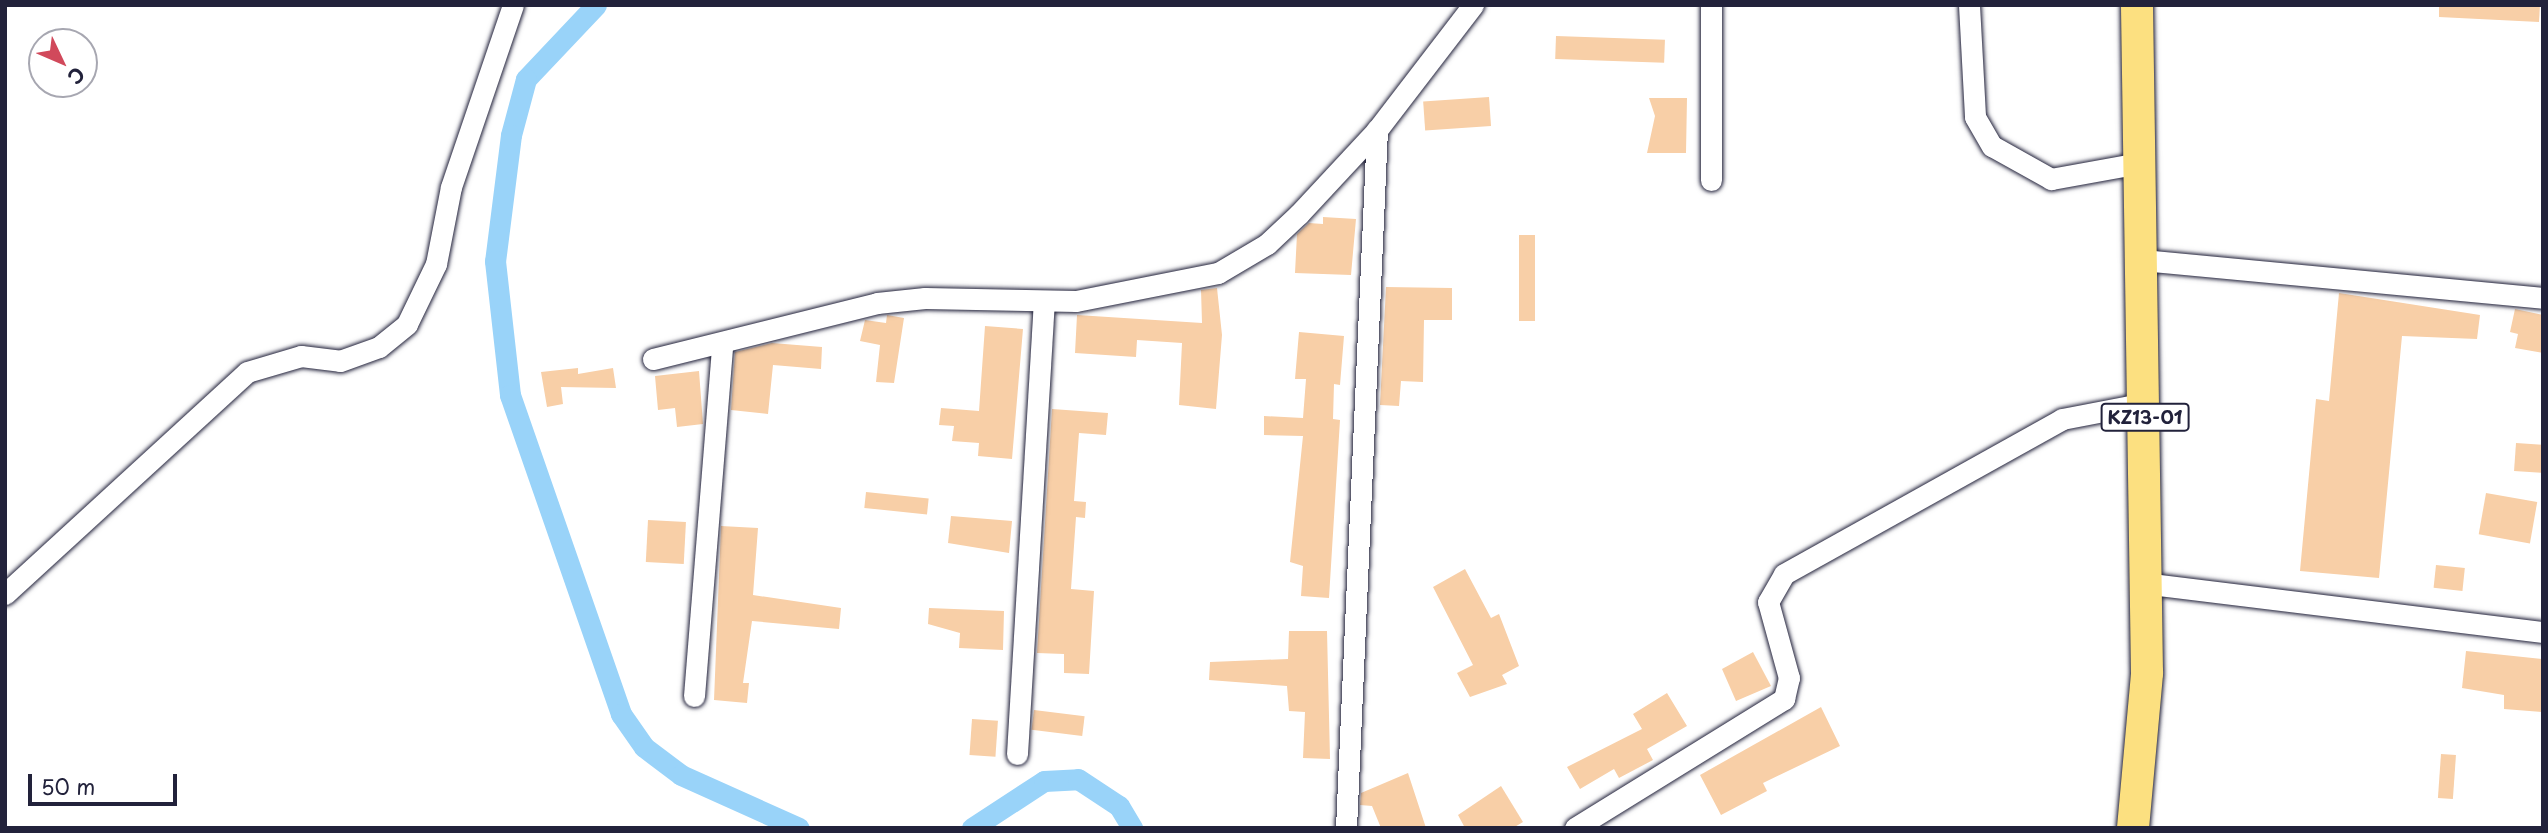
<!DOCTYPE html>
<meta charset="utf-8">
<style>
body{margin:0}
#map{position:relative;width:2548px;height:833px;overflow:hidden;background:#fff;font-family:"Playpen Sans",sans-serif}
div>[style]{position:absolute}
[style*='--x']{left:calc(var(--x)*1px);top:calc(var(--y)*1px);width:calc(var(--w)*1px);rotate:calc(var(--a)*1deg)}
.canal>*{height:21px;margin:-10.5px;padding:0 10.5px;transform-origin:10.5px;border-radius:10.5px;background:#99d3f9}
.building>*{inset:0;background:#f8cfa7;transform-origin:0 0}
.roads{filter:drop-shadow(0 0 2px #22223b) drop-shadow(0 0 2px #22223b)}
.minor>*{height:21px;margin:-10.5px;padding:0 10.5px;transform-origin:10.5px;border-radius:10.5px;background:#fff}
.highway>*{height:32px;margin:-16px;padding:0 16px;transform-origin:16px;border-radius:16px;background:#fce080}
span{translate:-50% -50%;white-space:nowrap;text-align:center;line-height:1.15;-webkit-text-stroke:6px #fff;paint-order:stroke}
.shield-label span{padding:2px 5px;background:#fff;border:2px solid;border-radius:5px;-webkit-text-stroke-width:0}
.shield-label{font-size:18px;color:#22223b;font-weight:700}
.frame{position:absolute;inset:0;border:7px solid #22223b;pointer-events:none}
.north{position:absolute;left:28px;top:28px;width:70px;height:70px;box-sizing:border-box;background:#fff;border:2px solid #a7a7b1;border-radius:50%;rotate:134deg;font-size:19px;font-weight:700;line-height:28px;text-align:center;color:#22223b}
.north::after{content:'';display:block;margin:auto;width:24px;height:32px;background:#d1495b;clip-path:polygon(50% 0,100% 100%,50% 72%,0 100%)}
.scale{position:absolute;left:28px;top:774px;width:149px;height:32px;box-sizing:border-box;border:4px solid #22223b;border-top:0;padding-left:9px;font-size:21px;line-height:24px;white-space:nowrap;color:#22223b;-webkit-text-stroke:5px #fff;paint-order:stroke}
</style>
<div id="map">
<div class="canal">
<div style="--x:596;--y:5;--w:102;--a:133.4"></div>
<div style="--x:526;--y:79;--w:58;--a:105"></div>
<div style="--x:511;--y:135;--w:127;--a:97.2"></div>
<div style="--x:495;--y:261;--w:135;--a:83.6"></div>
<div style="--x:510;--y:395;--w:338;--a:70.8"></div>
<div style="--x:621;--y:714;--w:40;--a:55.1"></div>
<div style="--x:644;--y:747;--w:46;--a:37.1"></div>
<div style="--x:681;--y:775;--w:129;--a:24.2"></div>
<div style="--x:972;--y:828;--w:86;--a:-33.1"></div>
<div style="--x:1044;--y:781;--w:34;--a:-3"></div>
<div style="--x:1078;--y:779;--w:49;--a:33.4"></div>
<div style="--x:1119;--y:806;--w:26;--a:59"></div>
</div>
<div class="building">
<div style="clip-path:polygon(2439px 5px,2540px 5px,2539px 22px,2439px 17px)"></div>
<div style="left:1556px;top:36px;width:109px;height:23px;rotate:2deg"></div>
<div style="left:1489px;top:97px;width:29px;height:66px;rotate:86deg"></div>
<div style="clip-path:polygon(1649px 98px,1687px 98px,1686px 153px,1647px 153px,1655px 116px)"></div>
<div style="clip-path:polygon(1323px 217px,1356px 219px,1351px 275px,1295px 273px,1297px 234px,1309px 223px,1323px 224px)"></div>
<div style="left:1519px;top:235px;width:16px;height:86px"></div>
<div style="clip-path:polygon(1386px 287px,1452px 288px,1452px 320px,1424px 320px,1423px 382px,1401px 381px,1399px 406px,1380px 405px)"></div>
<div style="clip-path:polygon(1217px 288px,1222px 335px,1216px 409px,1179px 405px,1182px 343px,1137px 340px,1136px 357px,1075px 353px,1077px 315px,1202px 323px,1201px 290px)"></div>
<div style="clip-path:polygon(2339px 293px,2480px 315px,2477px 339px,2402px 336px,2379px 578px,2300px 571px,2316px 399px,2329px 401px)"></div>
<div style="clip-path:polygon(2515px 309px,2543px 315px,2543px 353px,2515px 348px,2518px 334px,2510px 332px)"></div>
<div style="clip-path:polygon(887px 315px,904px 318px,894px 383px,876px 382px,880px 345px,860px 341px,865px 320px,886px 323px)"></div>
<div style="clip-path:polygon(985px 326px,1023px 329px,1012px 459px,978px 456px,979px 443px,952px 441px,954px 426px,939px 425px,941px 408px,979px 411px)"></div>
<div style="clip-path:polygon(1299px 332px,1344px 336px,1340px 385px,1334px 384px,1333px 419px,1340px 420px,1329px 598px,1301px 596px,1303px 566px,1290px 562px,1303px 436px,1264px 435px,1264px 416px,1303px 418px,1306px 379px,1295px 379px)"></div>
<div style="clip-path:polygon(772px 343px,822px 347px,821px 369px,773px 365px,768px 414px,731px 410px,735px 352px)"></div>
<div style="clip-path:polygon(578px 368px,578px 374px,613px 368px,616px 388px,561px 387px,563px 404px,547px 407px,541px 372px)"></div>
<div style="clip-path:polygon(699px 371px,703px 424px,677px 427px,675px 408px,658px 410px,655px 376px)"></div>
<div style="clip-path:polygon(1052px 409px,1108px 413px,1106px 435px,1079px 433px,1074px 501px,1086px 502px,1085px 518px,1076px 517px,1071px 589px,1094px 591px,1089px 674px,1064px 673px,1064px 654px,1037px 653px)"></div>
<div style="left:2516px;top:443px;width:27px;height:28px;rotate:4deg"></div>
<div style="left:866px;top:492px;width:63px;height:16px;rotate:6deg"></div>
<div style="left:2486px;top:493px;width:52px;height:42px;rotate:10deg"></div>
<div style="clip-path:polygon(951px 516px,1012px 521px,1009px 553px,948px 543px)"></div>
<div style="left:648px;top:520px;width:38px;height:42px;rotate:3deg"></div>
<div style="clip-path:polygon(721px 526px,758px 528px,753px 595px,841px 608px,839px 629px,752px 621px,743px 683px,749px 683px,747px 703px,714px 700px)"></div>
<div style="left:2436px;top:565px;width:29px;height:23px;rotate:6deg"></div>
<div style="clip-path:polygon(1465px 569px,1491px 618px,1499px 614px,1519px 666px,1502px 675px,1507px 684px,1470px 697px,1457px 673px,1473px 665px,1433px 587px)"></div>
<div style="clip-path:polygon(929px 608px,1004px 611px,1003px 650px,959px 648px,960px 633px,928px 624px)"></div>
<div style="clip-path:polygon(1289px 631px,1327px 631px,1330px 759px,1303px 758px,1305px 712px,1289px 711px,1287px 686px,1209px 680px,1210px 662px,1288px 659px)"></div>
<div style="clip-path:polygon(2466px 651px,2543px 659px,2543px 712px,2504px 709px,2504px 695px,2462px 688px)"></div>
<div style="clip-path:polygon(1753px 652px,1771px 686px,1736px 701px,1722px 669px)"></div>
<div style="clip-path:polygon(1667px 693px,1687px 726px,1647px 749px,1653px 760px,1619px 778px,1614px 769px,1580px 789px,1567px 767px,1642px 729px,1633px 714px)"></div>
<div style="clip-path:polygon(1821px 707px,1840px 746px,1763px 783px,1767px 791px,1721px 815px,1700px 775px)"></div>
<div style="left:1034px;top:710px;width:51px;height:20px;rotate:7deg"></div>
<div style="left:972px;top:719px;width:26px;height:36px;rotate:4deg"></div>
<div style="left:2441px;top:754px;width:15px;height:44px;rotate:4deg"></div>
<div style="clip-path:polygon(1408px 773px,1426px 828px,1381px 828px,1372px 806px,1360px 805px,1361px 793px)"></div>
<div style="clip-path:polygon(1501px 786px,1523px 822px,1513px 828px,1465px 828px,1458px 815px)"></div>
</div>
<div class="roads">
<div class="minor">
<div style="--x:1969;--y:5;--w:112;--a:86.9"></div>
<div style="--x:1975;--y:117;--w:34;--a:60"></div>
<div style="--x:1992;--y:146;--w:68;--a:29.2"></div>
<div style="--x:2051;--y:179;--w:90;--a:-10.2"></div>
<div style="--x:1711;--y:180;--w:175;--a:-90"></div>
<div style="--x:2142;--y:260;--w:403;--a:5.4"></div>
<div style="--x:653;--y:359;--w:231;--a:-14"></div>
<div style="--x:877;--y:303;--w:48;--a:-5.9"></div>
<div style="--x:925;--y:298;--w:151;--a:1.1"></div>
<div style="--x:1076;--y:301;--w:145;--a:-11.2"></div>
<div style="--x:1218;--y:273;--w:57;--a:-30.6"></div>
<div style="--x:1267;--y:244;--w:44;--a:-43.2"></div>
<div style="--x:1299;--y:214;--w:115;--a:-47.1"></div>
<div style="--x:1377;--y:130;--w:158;--a:-52.5"></div>
<div style="--x:2143;--y:583;--w:403;--a:7"></div>
<div style="--x:5;--y:594;--w:328;--a:-42.5"></div>
<div style="--x:247;--y:372;--w:56;--a:-16.5"></div>
<div style="--x:301;--y:356;--w:39;--a:7"></div>
<div style="--x:340;--y:361;--w:41;--a:-19.7"></div>
<div style="--x:379;--y:347;--w:36;--a:-39"></div>
<div style="--x:407;--y:324;--w:67;--a:-64.2"></div>
<div style="--x:436;--y:264;--w:78;--a:-79"></div>
<div style="--x:451;--y:187;--w:192;--a:-71.2"></div>
<div style="--x:694;--y:696;--w:352;--a:-85.4"></div>
<div style="--x:1017;--y:754;--w:453;--a:-86.6"></div>
<div style="--x:1346;--y:828;--w:699;--a:-87.46"></div>
<div style="--x:1575;--y:828;--w:246;--a:-31.7"></div>
<div style="--x:1784;--y:699;--w:22;--a:-77"></div>
<div style="--x:1789;--y:678;--w:79;--a:-105.4"></div>
<div style="--x:1768;--y:602;--w:32;--a:-60"></div>
<div style="--x:1784;--y:574;--w:318;--a:-29.1"></div>
<div style="--x:2062;--y:419;--w:85;--a:-10.9"></div>
</div>
<div class="highway">
<div style="--x:2133;--y:828;--w:156;--a:-84.8"></div>
<div style="--x:2147;--y:673;--w:668;--a:-90.86"></div>
</div>
</div>
<div class="shield-label">
<span style="left:2145px;top:417px">KZ13-01</span>
</div>
<div class="frame"></div>
<div class="north">С</div>
<div class="scale">50 m</div>
</div>
